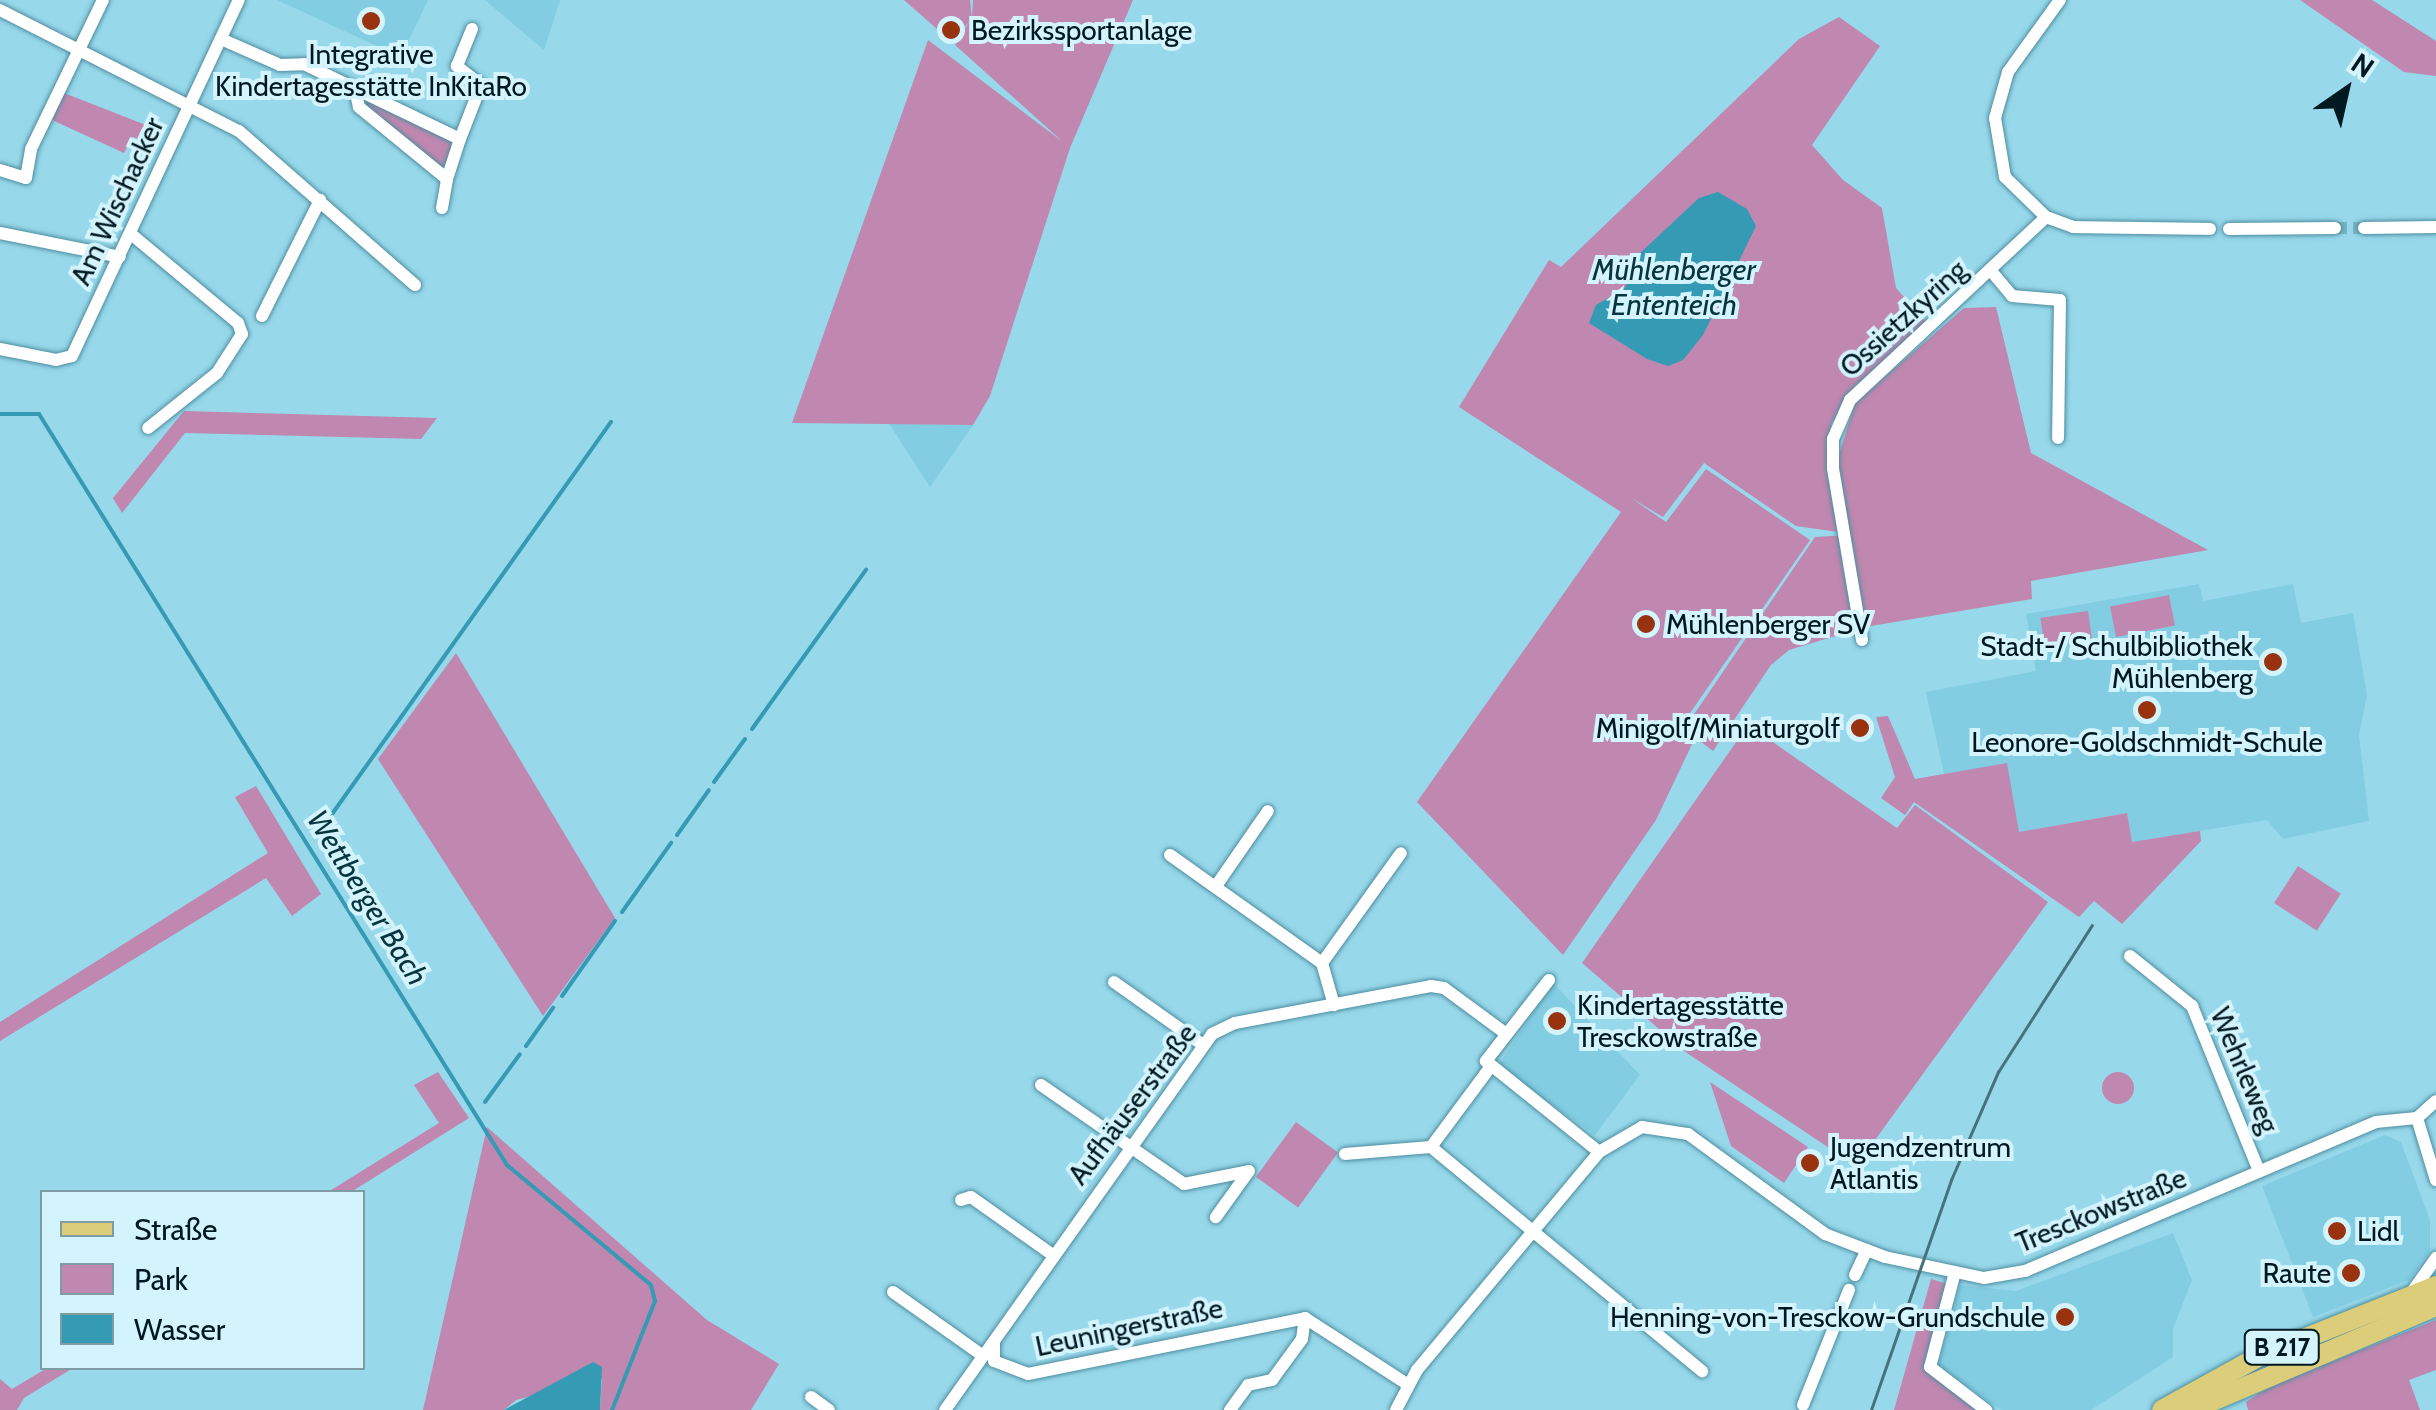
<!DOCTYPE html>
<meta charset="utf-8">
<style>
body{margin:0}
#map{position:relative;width:2436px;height:1410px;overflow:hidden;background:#97d8eb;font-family:Cabin,sans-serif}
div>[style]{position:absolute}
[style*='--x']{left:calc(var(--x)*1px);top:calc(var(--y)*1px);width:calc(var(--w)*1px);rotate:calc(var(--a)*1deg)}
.built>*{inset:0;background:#82cde2}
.green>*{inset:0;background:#c087b0;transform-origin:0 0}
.round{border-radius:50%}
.water>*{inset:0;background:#359ab3}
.stream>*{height:4px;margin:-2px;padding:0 2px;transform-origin:2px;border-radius:2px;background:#359ab3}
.minor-tunnel>*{height:12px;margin-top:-6px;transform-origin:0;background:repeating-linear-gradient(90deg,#79b2c2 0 12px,transparent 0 18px)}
.roads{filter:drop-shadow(0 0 2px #4e8e9f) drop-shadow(0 0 2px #4e8e9f)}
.minor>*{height:12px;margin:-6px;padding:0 6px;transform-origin:6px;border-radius:6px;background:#fff}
.primary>*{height:20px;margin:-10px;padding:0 10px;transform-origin:10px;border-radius:10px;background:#dccd7a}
.tram>*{height:2.5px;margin:-1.25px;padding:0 1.25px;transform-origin:1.25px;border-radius:1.25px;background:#46717e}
.dots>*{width:28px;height:28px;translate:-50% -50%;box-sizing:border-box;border:5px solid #d3f3fd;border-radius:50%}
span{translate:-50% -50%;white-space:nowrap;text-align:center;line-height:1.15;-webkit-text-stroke:8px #d3f3fd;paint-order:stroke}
.shield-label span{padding:2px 8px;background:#d3f3fd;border:2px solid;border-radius:8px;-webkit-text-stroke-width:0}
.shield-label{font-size:25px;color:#00181f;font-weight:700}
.poi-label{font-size:28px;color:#00181f}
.left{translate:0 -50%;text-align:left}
.right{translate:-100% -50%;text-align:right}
.street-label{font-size:28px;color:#00181f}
.water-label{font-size:30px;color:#063540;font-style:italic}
.legend{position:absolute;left:40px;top:1190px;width:325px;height:180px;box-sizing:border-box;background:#d3f3fd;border:2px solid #7f9ba4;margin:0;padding:12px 18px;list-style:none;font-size:30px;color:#00181f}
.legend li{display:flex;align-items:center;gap:20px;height:50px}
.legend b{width:50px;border:2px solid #7f9ba4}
.north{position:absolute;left:2296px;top:40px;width:100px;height:100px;-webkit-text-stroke:8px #d3f3fd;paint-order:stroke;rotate:34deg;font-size:28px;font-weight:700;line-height:40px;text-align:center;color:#00181f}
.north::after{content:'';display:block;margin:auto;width:35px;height:45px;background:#00181f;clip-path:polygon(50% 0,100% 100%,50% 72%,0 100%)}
</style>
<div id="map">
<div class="built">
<div style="clip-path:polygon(277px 0,428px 0,401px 57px)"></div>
<div style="clip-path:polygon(485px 0,560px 0,544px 50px)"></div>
<div style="clip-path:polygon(888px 422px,973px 425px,930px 487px)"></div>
<div style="clip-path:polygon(2199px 584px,2203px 601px,2293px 584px,2301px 623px,2353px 613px,2367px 695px,2359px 735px,2369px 821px,2283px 839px,2267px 820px,2132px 842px,2126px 813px,2019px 832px,2006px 764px,1944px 774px,1926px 692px,2036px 671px,2026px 614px)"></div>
<div style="clip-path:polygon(1553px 983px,1640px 1075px,1595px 1135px,1498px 1066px)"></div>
<div style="clip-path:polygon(2385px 1135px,2401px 1142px,2430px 1220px,2430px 1251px,2409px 1280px,2313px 1317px,2262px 1186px)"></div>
<div style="clip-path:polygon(2173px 1233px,2192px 1280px,2173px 1329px,2173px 1357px,2091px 1410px,2001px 1410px,1939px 1365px,1960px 1285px,2016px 1291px)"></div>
</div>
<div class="green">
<div style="clip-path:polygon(904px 0,970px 0,972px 18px,973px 0,1133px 0,1070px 148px,990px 396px,973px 425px,792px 423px,928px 40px,1063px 142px,955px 45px,971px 19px,953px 43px)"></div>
<div style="clip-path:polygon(2300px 0,2372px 0,2436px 41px,2436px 76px,2404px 72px)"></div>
<div style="clip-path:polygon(1839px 17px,1880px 46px,1812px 145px,1843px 180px,1882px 208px,1896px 288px,1927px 323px,1856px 385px,1831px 424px,1827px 454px,1838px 532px,1796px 526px,1704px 463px,1663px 517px,1631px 498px,1666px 522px,1706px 469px,1810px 540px,1679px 729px,1694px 740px,1656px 820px,1563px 955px,1417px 802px,1621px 512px,1459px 407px,1549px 260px,1561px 267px,1799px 39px)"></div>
<div style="clip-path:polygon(64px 93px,146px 125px,140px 140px,133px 137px,124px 153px,52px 120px)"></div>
<div style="clip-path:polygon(368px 101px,455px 142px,448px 166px,437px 166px,363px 104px)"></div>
<div style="clip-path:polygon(1996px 307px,2031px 453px,2208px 550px,2031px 581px,2032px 599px,1865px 627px,1789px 650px,1771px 665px,1713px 751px,1684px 729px,1815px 537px,1849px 535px,1838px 458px,1855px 403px,1964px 308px)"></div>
<div style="clip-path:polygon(184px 411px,437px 418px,421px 439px,185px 433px,122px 513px,113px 498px)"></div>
<div style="left:2169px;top:595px;width:31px;height:60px;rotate:79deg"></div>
<div style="left:2088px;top:611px;width:27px;height:48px;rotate:82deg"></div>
<div style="clip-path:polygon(456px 653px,615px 918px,543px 1016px,378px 759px)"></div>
<div style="clip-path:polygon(1888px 716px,1915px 779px,2007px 763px,2019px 832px,2127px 813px,2132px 842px,2200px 831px,2201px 841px,2122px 924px,2094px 901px,2079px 917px,1914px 802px,1905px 815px,1881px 798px,1895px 777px,1876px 717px)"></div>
<div style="clip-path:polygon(1748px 725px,1897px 828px,1915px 805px,2048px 902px,1856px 1166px,1687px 1053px,1582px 963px)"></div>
<div style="clip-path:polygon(256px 786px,321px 894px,292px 916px,266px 878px,0 1041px,0 1022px,268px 853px,235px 797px)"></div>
<div style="left:2298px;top:866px;width:51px;height:44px;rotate:33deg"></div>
<div style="clip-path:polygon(438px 1072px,469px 1118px,351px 1192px,328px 1192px,439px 1123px,414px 1085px)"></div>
<div class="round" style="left:2102px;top:1072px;width:32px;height:32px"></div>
<div style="clip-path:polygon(1710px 1082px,1808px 1147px,1784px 1183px,1731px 1146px)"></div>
<div style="left:1296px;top:1122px;width:52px;height:68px;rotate:36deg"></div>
<div style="clip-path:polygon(487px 1127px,707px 1320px,779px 1364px,751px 1410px,600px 1410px,602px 1379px,516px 1400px,504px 1410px,423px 1410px)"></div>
<div style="clip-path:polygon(1931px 1279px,1951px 1285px,1929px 1371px,1980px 1410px,1894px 1410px)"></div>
<div style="clip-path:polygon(2436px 1320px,2436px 1370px,2409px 1380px,2420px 1410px,2248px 1410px,2246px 1402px,2271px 1386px)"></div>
<div style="clip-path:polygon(47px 1368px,73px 1368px,24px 1398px,17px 1410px,0 1410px,0 1379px,12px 1389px)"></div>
</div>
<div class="water">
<div style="clip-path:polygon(1718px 192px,1747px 209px,1756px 226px,1703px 335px,1683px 360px,1668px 366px,1647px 359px,1589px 323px,1596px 305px,1625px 288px,1638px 255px,1699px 198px)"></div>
<div style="clip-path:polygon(593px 1362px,602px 1367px,600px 1410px,504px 1410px)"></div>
</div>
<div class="stream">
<div style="--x:0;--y:414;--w:39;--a:0"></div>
<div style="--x:39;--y:414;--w:885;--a:58.07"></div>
<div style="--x:507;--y:1165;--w:187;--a:39.8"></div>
<div style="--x:651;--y:1285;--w:16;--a:76"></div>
<div style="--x:655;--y:1301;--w:117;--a:111.5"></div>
<div style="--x:752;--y:729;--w:196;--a:-54.4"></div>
<div style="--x:714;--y:782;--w:53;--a:-54.2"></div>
<div style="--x:320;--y:831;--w:502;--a:-54.57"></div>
<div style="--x:677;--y:835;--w:55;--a:-54.6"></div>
<div style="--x:622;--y:912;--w:85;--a:-54.6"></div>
<div style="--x:562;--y:996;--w:92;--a:-54.8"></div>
<div style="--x:526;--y:1046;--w:47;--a:-54.6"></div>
<div style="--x:485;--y:1102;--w:59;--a:-53.9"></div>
</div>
<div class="minor-tunnel">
<div style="--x:2335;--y:228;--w:29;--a:0"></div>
</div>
<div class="roads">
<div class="minor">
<div style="--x:0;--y:10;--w:268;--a:26.9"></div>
<div style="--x:239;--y:131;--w:234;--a:41.2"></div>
<div style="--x:221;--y:39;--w:64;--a:23.8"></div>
<div style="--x:280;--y:65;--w:24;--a:-2"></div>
<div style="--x:304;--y:64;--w:173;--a:25.7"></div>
<div style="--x:460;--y:139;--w:42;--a:108"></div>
<div style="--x:447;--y:179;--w:114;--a:-140.7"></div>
<div style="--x:359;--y:107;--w:17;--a:-103"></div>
<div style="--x:460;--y:139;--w:58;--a:-68.7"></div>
<div style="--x:481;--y:85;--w:31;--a:-142"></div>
<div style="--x:457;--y:66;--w:40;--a:-68"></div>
<div style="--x:0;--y:170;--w:27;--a:17"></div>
<div style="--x:26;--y:178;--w:29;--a:-80"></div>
<div style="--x:31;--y:149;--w:165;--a:-64.2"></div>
<div style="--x:442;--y:208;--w:29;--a:-80"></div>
<div style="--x:2046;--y:217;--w:57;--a:-135.7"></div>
<div style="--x:2005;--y:177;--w:60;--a:-99.6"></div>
<div style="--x:1995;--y:118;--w:48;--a:-74.2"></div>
<div style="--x:2008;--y:72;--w:89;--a:-54.2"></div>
<div style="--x:2364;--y:228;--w:72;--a:-0.8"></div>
<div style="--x:2229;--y:229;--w:106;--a:-0.5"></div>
<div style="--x:0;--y:233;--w:122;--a:11.3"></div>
<div style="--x:131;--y:234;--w:139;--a:39.8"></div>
<div style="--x:238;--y:323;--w:12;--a:70"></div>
<div style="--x:242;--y:334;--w:46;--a:122.7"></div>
<div style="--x:217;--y:373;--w:88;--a:141.4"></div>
<div style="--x:1992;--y:272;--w:31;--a:50"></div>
<div style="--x:2012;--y:296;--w:48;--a:4.8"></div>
<div style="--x:2060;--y:300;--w:138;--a:90.8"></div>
<div style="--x:262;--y:316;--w:130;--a:-63.4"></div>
<div style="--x:0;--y:349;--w:57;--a:11.1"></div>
<div style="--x:56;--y:360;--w:16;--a:-14"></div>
<div style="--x:72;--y:356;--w:393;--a:-64.9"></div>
<div style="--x:1862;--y:640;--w:174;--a:-99.6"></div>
<div style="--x:1833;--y:468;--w:29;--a:-90"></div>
<div style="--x:1833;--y:439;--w:43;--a:-66.4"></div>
<div style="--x:1850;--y:400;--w:268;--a:-43"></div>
<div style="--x:2046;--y:217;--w:29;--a:20"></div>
<div style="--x:2073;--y:227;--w:137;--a:0.8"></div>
<div style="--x:1170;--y:855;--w:186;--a:35.4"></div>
<div style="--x:1322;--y:963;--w:44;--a:74.1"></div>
<div style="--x:1216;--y:886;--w:91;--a:-55.3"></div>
<div style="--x:2130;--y:956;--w:80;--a:38.9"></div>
<div style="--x:2192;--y:1006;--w:178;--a:67.9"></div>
<div style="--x:1322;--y:963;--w:135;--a:-54.3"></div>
<div style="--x:1549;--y:980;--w:103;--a:127.9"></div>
<div style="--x:1486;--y:1061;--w:145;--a:38.8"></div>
<div style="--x:1114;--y:982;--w:109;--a:35.3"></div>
<div style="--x:1041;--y:1085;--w:174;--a:34.7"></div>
<div style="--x:1184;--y:1184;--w:66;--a:-11.3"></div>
<div style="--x:1249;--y:1171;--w:57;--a:125.7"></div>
<div style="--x:2417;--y:1118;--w:65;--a:73"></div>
<div style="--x:2417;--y:1118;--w:25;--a:-42"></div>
<div style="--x:1431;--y:1147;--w:97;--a:-53.4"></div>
<div style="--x:1345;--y:1154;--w:86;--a:-4.7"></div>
<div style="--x:1431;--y:1147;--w:352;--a:39.6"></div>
<div style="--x:961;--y:1200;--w:10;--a:-17"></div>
<div style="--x:971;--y:1197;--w:100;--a:35.3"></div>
<div style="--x:1955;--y:1272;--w:98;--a:104.7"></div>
<div style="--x:1930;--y:1367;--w:71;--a:37.5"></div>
<div style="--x:1855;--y:1275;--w:26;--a:-65"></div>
<div style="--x:893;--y:1292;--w:110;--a:35.4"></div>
<div style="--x:2412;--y:1292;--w:42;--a:-54.8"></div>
<div style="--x:994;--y:1342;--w:19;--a:90"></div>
<div style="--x:994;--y:1361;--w:36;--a:21"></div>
<div style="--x:1028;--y:1374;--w:283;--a:-11.4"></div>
<div style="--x:1305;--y:1318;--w:121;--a:32.9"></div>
<div style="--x:811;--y:1397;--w:22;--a:36"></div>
<div style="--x:1803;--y:1405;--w:124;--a:-68.2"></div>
<div style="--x:945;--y:1410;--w:461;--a:-54.6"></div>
<div style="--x:1212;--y:1034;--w:25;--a:-26"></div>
<div style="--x:1235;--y:1023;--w:199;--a:-10.7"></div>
<div style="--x:1431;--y:986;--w:13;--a:9"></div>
<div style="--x:1444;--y:988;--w:76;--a:36.4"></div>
<div style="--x:1230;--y:1410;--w:31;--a:-54"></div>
<div style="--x:1248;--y:1385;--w:25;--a:-12"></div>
<div style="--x:1272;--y:1380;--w:51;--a:-53.8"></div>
<div style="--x:1302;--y:1339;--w:21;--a:-82"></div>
<div style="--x:1396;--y:1410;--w:45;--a:-62.3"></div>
<div style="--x:1417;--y:1370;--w:284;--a:-50.1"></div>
<div style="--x:1599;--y:1152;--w:50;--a:-30.2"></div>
<div style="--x:1642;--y:1127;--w:47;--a:8.7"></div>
<div style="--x:1688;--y:1134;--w:170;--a:36.1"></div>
<div style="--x:1825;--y:1234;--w:64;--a:21"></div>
<div style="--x:1885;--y:1257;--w:101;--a:12"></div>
<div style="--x:1984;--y:1278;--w:42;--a:-9.7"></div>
<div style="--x:2025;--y:1271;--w:381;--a:-23"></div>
<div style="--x:2376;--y:1122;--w:41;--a:-5.6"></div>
</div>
<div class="primary">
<div style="--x:2162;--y:1410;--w:110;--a:-28.9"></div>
<div style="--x:2258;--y:1357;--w:192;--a:-21.7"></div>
<div style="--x:2191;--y:1410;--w:266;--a:-23"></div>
</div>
</div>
<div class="tram">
<div style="--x:1871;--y:1410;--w:244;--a:-70.8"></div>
<div style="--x:1951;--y:1180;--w:118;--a:-66.5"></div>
<div style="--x:1998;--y:1072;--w:174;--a:-57.4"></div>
</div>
<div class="dots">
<div style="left:371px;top:21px;background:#99320f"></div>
<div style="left:951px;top:30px;background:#99320f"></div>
<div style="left:1646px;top:624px;background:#99320f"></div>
<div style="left:2273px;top:662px;background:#99320f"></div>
<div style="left:2147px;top:710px;background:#99320f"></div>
<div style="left:1860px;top:728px;background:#99320f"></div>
<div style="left:1557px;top:1021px;background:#99320f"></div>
<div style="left:1810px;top:1163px;background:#99320f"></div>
<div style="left:2337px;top:1231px;background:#99320f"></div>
<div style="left:2351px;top:1273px;background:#99320f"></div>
<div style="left:2065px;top:1317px;background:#99320f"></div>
</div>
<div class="shield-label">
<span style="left:2282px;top:1347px">B 217</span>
</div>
<div class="poi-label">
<span class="left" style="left:971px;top:30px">Bezirkssportanlage</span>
<span style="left:371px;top:70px">Integrative<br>Kindertagesstätte InKitaRo</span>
<span class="left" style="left:1666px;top:624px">Mühlenberger SV</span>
<span class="right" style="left:2253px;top:662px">Stadt-/ Schulbibliothek<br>Mühlenberg</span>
<span class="right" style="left:1840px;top:728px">Minigolf/Miniaturgolf</span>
<span style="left:2147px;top:742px">Leonore-Goldschmidt-Schule</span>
<span class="left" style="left:1577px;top:1021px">Kindertagesstätte<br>Tresckowstraße</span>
<span class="left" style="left:1830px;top:1163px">Jugendzentrum<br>Atlantis</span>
<span class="left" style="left:2357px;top:1231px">Lidl</span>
<span class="right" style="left:2331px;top:1273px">Raute</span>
<span class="right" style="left:2045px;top:1317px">Henning-von-Tresckow-Grundschule</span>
</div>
<div class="street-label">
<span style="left:117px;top:201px;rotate:-65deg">Am Wischacker</span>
<span style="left:1903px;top:318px;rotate:-42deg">Ossietzkyring</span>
<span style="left:2245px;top:1070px;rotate:67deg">Wehrleweg</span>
<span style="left:1132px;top:1104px;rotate:-53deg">Aufhäuserstraße</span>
<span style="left:2101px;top:1210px;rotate:-22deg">Tresckowstraße</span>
<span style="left:1129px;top:1327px;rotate:-12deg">Leuningerstraße</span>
</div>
<div class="water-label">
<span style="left:1674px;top:287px">Mühlenberger<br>Ententeich</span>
<span style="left:367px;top:898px;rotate:58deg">Wettberger Bach</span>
</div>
<ul class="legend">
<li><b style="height:12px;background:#dccd7a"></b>Straße</li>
<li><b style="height:28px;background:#c087b0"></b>Park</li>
<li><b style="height:28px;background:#359ab3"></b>Wasser</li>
</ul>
<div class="north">N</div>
</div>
